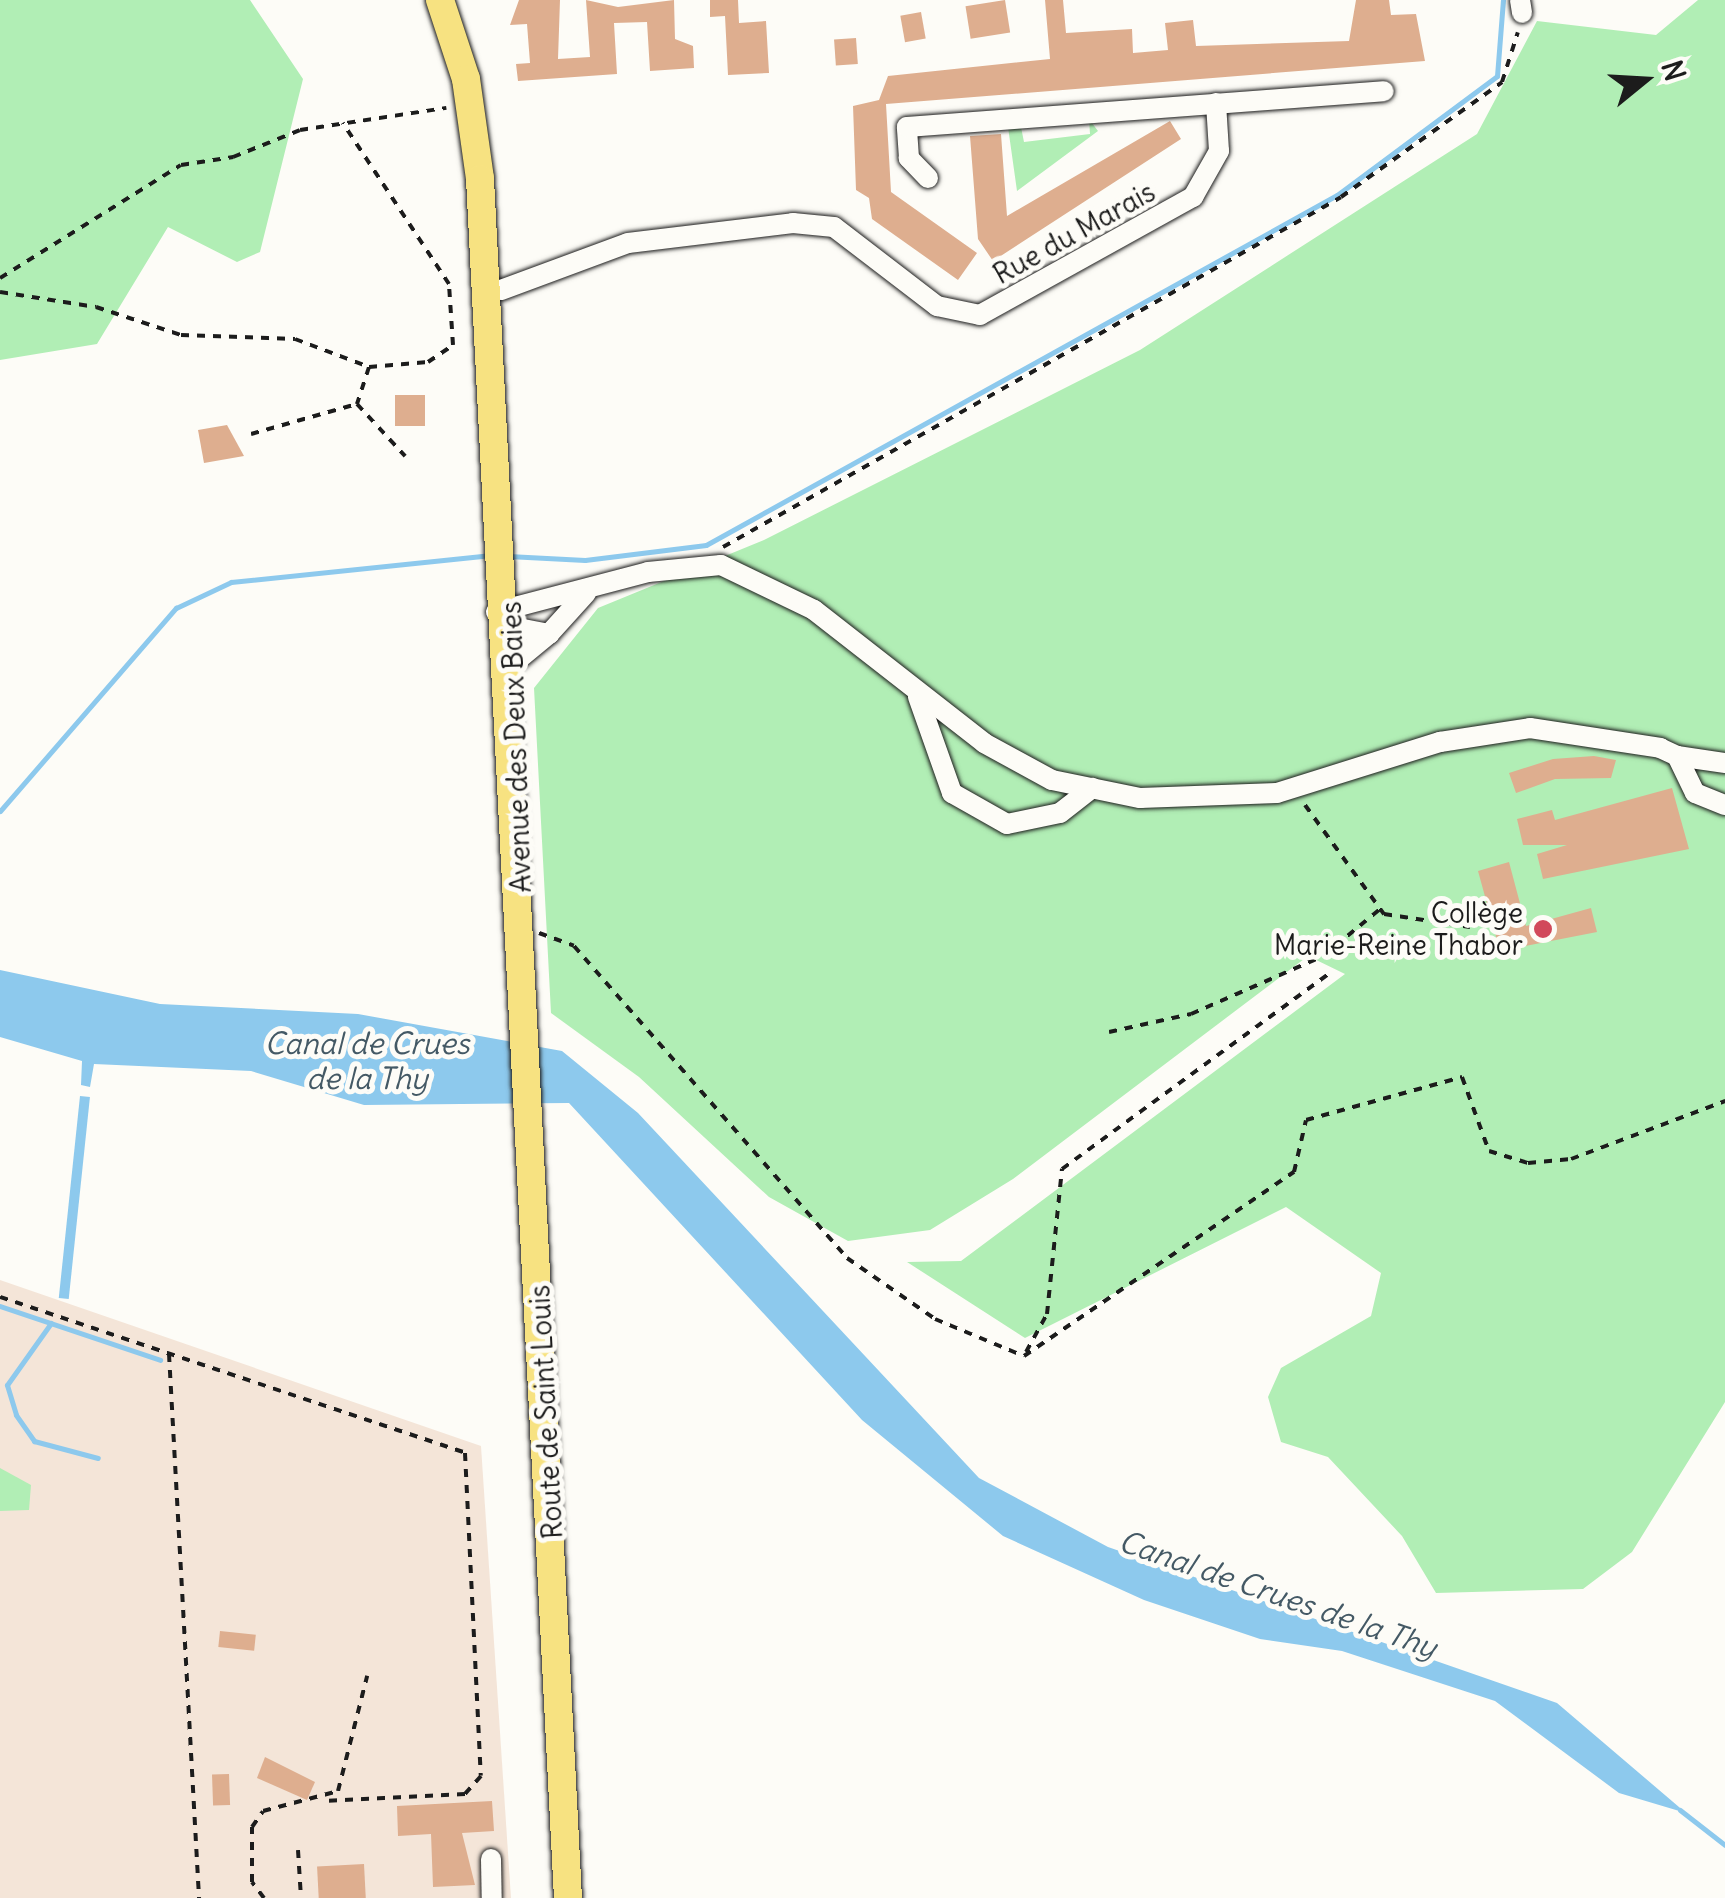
<!DOCTYPE html>
<meta charset="utf-8">
<style>
body{margin:0}
#map{position:relative;width:1725px;height:1898px;overflow:hidden;background:#fdfcf7;font-family:Delius,sans-serif}
div>[style]{position:absolute}
[style*='--x']{left:calc(var(--x)*1px);top:calc(var(--y)*1px);width:calc(var(--w)*1px);rotate:calc(var(--a)*1deg)}
.built>*{inset:0;background:#f4e5d8}
.green>*{inset:0;background:#b1eeb5}
.water>*{inset:0;background:#8dc9ed;transform-origin:0 0}
.stream>*{height:5px;margin:-2.5px;padding:0 2.5px;transform-origin:2.5px;border-radius:2.5px;background:#8dc9ed}
.building>*{inset:0;background:#deae8f;transform-origin:0 0}
.path>*{height:4px;margin-top:-2px;transform-origin:0;background:repeating-linear-gradient(90deg,#1c1c1c 0 8px,transparent 0 16px)}
.roads{filter:drop-shadow(0 0 2px #1c1c1c) drop-shadow(0 0 2px #1c1c1c)}
.minor>*{height:20px;margin:-10px;padding:0 10px;transform-origin:10px;border-radius:10px;background:#fdfcf7}
.major>*{height:28px;margin:-14px;padding:0 14px;transform-origin:14px;border-radius:14px;background:#f7e281}
.dots>*{width:28px;height:28px;translate:-50% -50%;box-sizing:border-box;border:5px solid #fdfcf7;border-radius:50%}
span{translate:-50% -50%;white-space:nowrap;text-align:center;line-height:1.15;-webkit-text-stroke:10px #fdfcf7;paint-order:stroke}
.street-label{font-size:28px;color:#1c1c1c}
.poi-label{font-size:28px;color:#1c1c1c}
.right{translate:-100% -50%;text-align:right}
.water-label{font-size:30px;color:#445965;font-style:italic}
.north{position:absolute;left:1595px;top:30px;width:100px;height:100px;-webkit-text-stroke:8px #fdfcf7;paint-order:stroke;rotate:72deg;font-size:28px;font-weight:700;line-height:40px;text-align:center;color:#1c1c1c}
.north::after{content:'';display:block;margin:auto;width:35px;height:45px;background:#1c1c1c;clip-path:polygon(50% 0,100% 100%,50% 72%,0 100%)}
</style>
<div id="map">
<div class="built">
<div style="clip-path:polygon(0 1280px,481px 1446px,511px 1898px,0 1898px)"></div>
</div>
<div class="green">
<div style="clip-path:polygon(0 0,250px 0,303px 79px,260px 252px,237px 262px,168px 227px,97px 344px,0 360px)"></div>
<div style="clip-path:polygon(1698px 0,1725px 0,1725px 1402px,1632px 1552px,1583px 1589px,1436px 1593px,1402px 1536px,1328px 1457px,1281px 1442px,1268px 1397px,1281px 1368px,1371px 1316px,1381px 1273px,1286px 1207px,1025px 1338px,907px 1262px,961px 1261px,1345px 974px,1308px 956px,1013px 1179px,930px 1230px,848px 1241px,769px 1197px,639px 1077px,551px 1013px,534px 688px,598px 608px,764px 540px,1140px 350px,1477px 134px,1537px 21px,1656px 35px)"></div>
<div style="clip-path:polygon(1089px 119px,1098px 131px,1017px 191px,1008px 127px,1021px 127px,1024px 142px,1090px 134px)"></div>
<div style="clip-path:polygon(0 1468px,31px 1485px,29px 1510px,0 1511px)"></div>
</div>
<div class="water">
<div style="clip-path:polygon(0 970px,160px 1004px,358px 1014px,562px 1051px,638px 1113px,979px 1478px,1108px 1547px,1557px 1703px,1686px 1813px,1619px 1793px,1495px 1701px,1342px 1651px,1260px 1639px,1144px 1600px,1003px 1536px,862px 1420px,569px 1103px,364px 1105px,251px 1071px,94px 1064px,90px 1087px,81px 1085px,82px 1061px,0 1037px)"></div>
<div style="left:80px;top:1096px;width:10px;height:203px;rotate:6deg"></div>
</div>
<div class="stream">
<div style="--x:508;--y:556;--w:77;--a:3"></div>
<div style="--x:585;--y:560;--w:122;--a:-7.1"></div>
<div style="--x:706;--y:545;--w:722;--a:-29.02"></div>
<div style="--x:1337;--y:195;--w:199;--a:-36.6"></div>
<div style="--x:1497;--y:76;--w:76;--a:-85.5"></div>
<div style="--x:0;--y:811;--w:269;--a:-49.1"></div>
<div style="--x:176;--y:608;--w:61;--a:-25.3"></div>
<div style="--x:231;--y:582;--w:262;--a:-5.9"></div>
<div style="--x:0;--y:1306;--w:169;--a:18.6"></div>
<div style="--x:51;--y:1323;--w:76;--a:125.4"></div>
<div style="--x:7;--y:1385;--w:31;--a:73"></div>
<div style="--x:16;--y:1415;--w:32;--a:55"></div>
<div style="--x:34;--y:1441;--w:66;--a:14.9"></div>
<div style="--x:1680;--y:1810;--w:57;--a:37.9"></div>
</div>
<div class="building">
<div style="clip-path:polygon(519px 0,560px 0,558px 59px,590px 57px,586px 0,618px 7px,674px 0,675px 39px,693px 46px,694px 68px,650px 71px,647px 22px,614px 23px,617px 74px,518px 81px,516px 64px,530px 63px,527px 24px,510px 25px)"></div>
<div style="clip-path:polygon(710px 0,738px 0,739px 23px,766px 21px,769px 73px,728px 75px,725px 16px,710px 17px)"></div>
<div style="left:1005px;top:0;width:33px;height:40px;rotate:81deg"></div>
<div style="clip-path:polygon(1045px 0,1063px 0,1066px 33px,1132px 29px,1133px 53px,1168px 50px,1165px 23px,1193px 20px,1196px 46px,1349px 41px,1356px 0,1389px 0,1391px 15px,1416px 14px,1425px 61px,886px 104px,891px 192px,977px 253px,958px 280px,872px 219px,869px 198px,856px 190px,853px 106px,879px 100px,888px 76px,1050px 59px)"></div>
<div style="left:921px;top:12px;width:27px;height:21px;rotate:80deg"></div>
<div style="left:856px;top:38px;width:26px;height:22px;rotate:86deg"></div>
<div style="clip-path:polygon(1170px 121px,1181px 139px,993px 261px,978px 239px,970px 136px,1001px 134px,1007px 216px)"></div>
<div style="left:395px;top:395px;width:30px;height:31px"></div>
<div style="clip-path:polygon(227px 425px,244px 456px,204px 463px,198px 430px)"></div>
<div style="clip-path:polygon(1553px 759px,1594px 756px,1616px 760px,1611px 778px,1555px 779px,1516px 793px,1509px 773px)"></div>
<div style="clip-path:polygon(1672px 788px,1689px 849px,1543px 879px,1537px 854px,1567px 845px,1523px 845px,1517px 819px,1552px 810px,1555px 820px)"></div>
<div style="clip-path:polygon(1509px 862px,1526px 926px,1591px 908px,1597px 932px,1500px 951px,1478px 871px)"></div>
<div style="left:220px;top:1631px;width:36px;height:16px;rotate:6deg"></div>
<div style="clip-path:polygon(265px 1757px,315px 1782px,307px 1800px,257px 1778px)"></div>
<div style="left:229px;top:1774px;width:31px;height:17px;rotate:88deg"></div>
<div style="clip-path:polygon(492px 1801px,494px 1831px,462px 1833px,475px 1885px,433px 1887px,431px 1834px,398px 1836px,397px 1806px)"></div>
<div style="left:364px;top:1864px;width:34px;height:47px;rotate:87deg"></div>
</div>
<div class="path">
<div style="--x:0;--y:278;--w:213;--a:-32"></div>
<div style="--x:181;--y:165;--w:53;--a:-8.7"></div>
<div style="--x:233;--y:157;--w:72;--a:-21.9"></div>
<div style="--x:300;--y:130;--w:148;--a:-8.6"></div>
<div style="--x:0;--y:292;--w:97;--a:8.9"></div>
<div style="--x:96;--y:307;--w:89;--a:18.2"></div>
<div style="--x:181;--y:335;--w:114;--a:2"></div>
<div style="--x:295;--y:339;--w:79;--a:20.7"></div>
<div style="--x:369;--y:367;--w:59;--a:-4.8"></div>
<div style="--x:428;--y:362;--w:30;--a:-34"></div>
<div style="--x:453;--y:345;--w:61;--a:-93.8"></div>
<div style="--x:449;--y:284;--w:193;--a:-123.4"></div>
<div style="--x:369;--y:367;--w:39;--a:108"></div>
<div style="--x:357;--y:404;--w:71;--a:47.3"></div>
<div style="--x:251;--y:434;--w:110;--a:-15.8"></div>
<div style="--x:723;--y:547;--w:710;--a:-29.52"></div>
<div style="--x:1341;--y:197;--w:198;--a:-35.5"></div>
<div style="--x:1502;--y:82;--w:52;--a:-72.3"></div>
<div style="--x:1305;--y:805;--w:135;--a:54.1"></div>
<div style="--x:1384;--y:914;--w:87;--a:8.6"></div>
<div style="--x:539;--y:933;--w:37;--a:20"></div>
<div style="--x:574;--y:946;--w:415;--a:48.8"></div>
<div style="--x:847;--y:1258;--w:107;--a:34.7"></div>
<div style="--x:935;--y:1319;--w:96;--a:22.6"></div>
<div style="--x:1024;--y:1356;--w:327;--a:-34.3"></div>
<div style="--x:1294;--y:1172;--w:53;--a:-77"></div>
<div style="--x:1306;--y:1120;--w:162;--a:-15.4"></div>
<div style="--x:1462;--y:1077;--w:79;--a:70"></div>
<div style="--x:1489;--y:1151;--w:41;--a:17.1"></div>
<div style="--x:1528;--y:1163;--w:43;--a:-5.3"></div>
<div style="--x:1571;--y:1159;--w:165;--a:-20.6"></div>
<div style="--x:1109;--y:1032;--w:84;--a:-12.4"></div>
<div style="--x:1191;--y:1014;--w:144;--a:-23.7"></div>
<div style="--x:1323;--y:956;--w:74;--a:-39.5"></div>
<div style="--x:0;--y:1297;--w:490;--a:18.5"></div>
<div style="--x:465;--y:1453;--w:323;--a:87.2"></div>
<div style="--x:481;--y:1776;--w:24;--a:132"></div>
<div style="--x:465;--y:1794;--w:142;--a:177.2"></div>
<div style="--x:1026;--y:1352;--w:43;--a:-61.1"></div>
<div style="--x:1047;--y:1314;--w:146;--a:-84.1"></div>
<div style="--x:1062;--y:1169;--w:330;--a:-36.2"></div>
<div style="--x:169;--y:1354;--w:545;--a:86.84"></div>
<div style="--x:298;--y:1850;--w:48;--a:86.4"></div>
<div style="--x:264;--y:1898;--w:20;--a:-127"></div>
<div style="--x:252;--y:1882;--w:55;--a:-90"></div>
<div style="--x:252;--y:1827;--w:19;--a:-55"></div>
<div style="--x:263;--y:1811;--w:78;--a:-14.9"></div>
<div style="--x:338;--y:1791;--w:119;--a:-75.8"></div>
</div>
<div class="roads">
<div class="minor">
<div style="--x:1520;--y:0;--w:13;--a:81"></div>
<div style="--x:928;--y:178;--w:28;--a:-134"></div>
<div style="--x:909;--y:158;--w:31;--a:-94"></div>
<div style="--x:907;--y:127;--w:478;--a:-4.3"></div>
<div style="--x:501;--y:290;--w:135;--a:-20.3"></div>
<div style="--x:628;--y:243;--w:166;--a:-6.9"></div>
<div style="--x:793;--y:223;--w:41;--a:5.6"></div>
<div style="--x:834;--y:227;--w:130;--a:37.5"></div>
<div style="--x:937;--y:306;--w:44;--a:11.8"></div>
<div style="--x:980;--y:315;--w:244;--a:-29"></div>
<div style="--x:1193;--y:197;--w:53;--a:-60.5"></div>
<div style="--x:1219;--y:151;--w:48;--a:-93.6"></div>
<div style="--x:496;--y:612;--w:157;--a:-14.7"></div>
<div style="--x:648;--y:572;--w:73;--a:-5.5"></div>
<div style="--x:721;--y:565;--w:103;--a:25.8"></div>
<div style="--x:814;--y:610;--w:216;--a:38"></div>
<div style="--x:984;--y:743;--w:77;--a:28.6"></div>
<div style="--x:1052;--y:780;--w:90;--a:11.6"></div>
<div style="--x:1140;--y:798;--w:137;--a:-2.1"></div>
<div style="--x:1277;--y:793;--w:171;--a:-17.4"></div>
<div style="--x:1440;--y:742;--w:91;--a:-8.8"></div>
<div style="--x:1530;--y:728;--w:132;--a:8.7"></div>
<div style="--x:1660;--y:748;--w:19;--a:25"></div>
<div style="--x:1677;--y:756;--w:41;--a:64.1"></div>
<div style="--x:1695;--y:793;--w:32;--a:22"></div>
<div style="--x:497;--y:612;--w:22;--a:43"></div>
<div style="--x:513;--y:627;--w:37;--a:11"></div>
<div style="--x:549;--y:634;--w:55;--a:-47.9"></div>
<div style="--x:515;--y:662;--w:44;--a:-39.5"></div>
<div style="--x:918;--y:697;--w:102;--a:70.5"></div>
<div style="--x:952;--y:793;--w:63;--a:29.4"></div>
<div style="--x:1007;--y:824;--w:54;--a:-11.7"></div>
<div style="--x:1060;--y:813;--w:41;--a:-38"></div>
<div style="--x:1677;--y:756;--w:49;--a:8.3"></div>
<div style="--x:491;--y:1859;--w:39;--a:89"></div>
</div>
<div class="major">
<div style="--x:440;--y:0;--w:83;--a:71.8"></div>
<div style="--x:466;--y:79;--w:101;--a:82"></div>
<div style="--x:480;--y:179;--w:1721;--a:87.07"></div>
</div>
</div>
<div class="dots">
<div style="left:1543px;top:929px;background:#d1495b"></div>
</div>
<div class="street-label">
<span style="left:1074px;top:233px;rotate:-29deg">Rue du Marais</span>
<span style="left:516px;top:747px;rotate:-92deg">Avenue des Deux Baies</span>
<span style="left:546px;top:1412px;rotate:-93deg">Route de Saint Louis</span>
</div>
<div class="poi-label">
<span class="right" style="left:1523px;top:929px">Collège<br>Marie-Reine Thabor</span>
</div>
<div class="water-label">
<span style="left:367px;top:1060px">Canal de Crues<br>de la Thy</span>
<span style="left:1278px;top:1594px;rotate:19deg">Canal de Crues de la Thy</span>
</div>
<div class="north">N</div>
</div>
